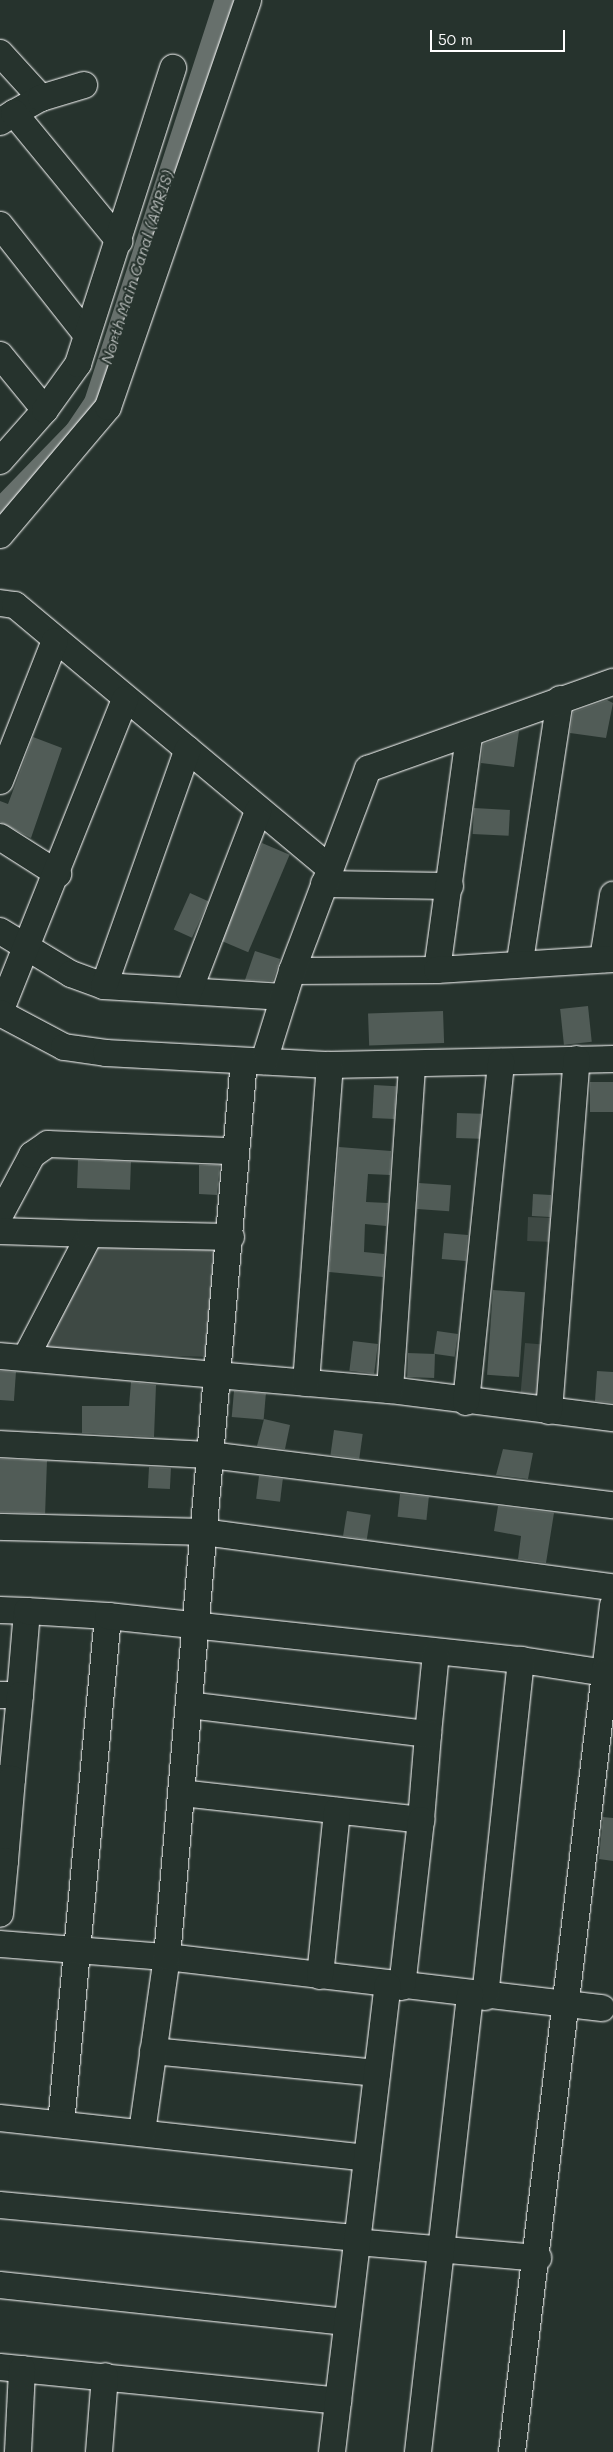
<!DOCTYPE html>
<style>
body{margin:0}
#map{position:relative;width:613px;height:2452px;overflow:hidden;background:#26332d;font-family:Mali,sans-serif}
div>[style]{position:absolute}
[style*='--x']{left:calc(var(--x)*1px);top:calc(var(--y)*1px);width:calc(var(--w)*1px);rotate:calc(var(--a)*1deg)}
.green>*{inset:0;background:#3e4944;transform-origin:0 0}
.canal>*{height:19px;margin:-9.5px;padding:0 9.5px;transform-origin:9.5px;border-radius:9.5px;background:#67706c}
.building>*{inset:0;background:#515c57;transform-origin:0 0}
.roads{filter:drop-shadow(0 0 1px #fff) drop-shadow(0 0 1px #fff)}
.minor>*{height:26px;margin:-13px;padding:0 13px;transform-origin:13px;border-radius:13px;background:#26332d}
span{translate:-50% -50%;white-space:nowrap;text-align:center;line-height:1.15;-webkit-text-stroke:4px #26332d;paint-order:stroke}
.water-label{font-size:16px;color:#b3b8b6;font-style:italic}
.scale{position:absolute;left:430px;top:30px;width:135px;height:22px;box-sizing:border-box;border:2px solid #fff;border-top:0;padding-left:6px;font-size:15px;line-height:18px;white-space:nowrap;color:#fff;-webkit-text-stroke:4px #26332d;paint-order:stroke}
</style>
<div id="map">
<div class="green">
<div style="left:528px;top:1217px;width:33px;height:24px;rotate:2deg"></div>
<div style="clip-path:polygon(96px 1240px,217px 1244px,209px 1357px,39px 1351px)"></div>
<div style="left:525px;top:1343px;width:24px;height:52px;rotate:5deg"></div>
</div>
<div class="canal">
<div style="--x:0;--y:506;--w:106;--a:-45.8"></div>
<div style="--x:74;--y:430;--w:34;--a:-56"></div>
<div style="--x:93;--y:402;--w:423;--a:-72"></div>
</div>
<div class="building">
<div style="clip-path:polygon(607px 700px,613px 703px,606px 738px,570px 733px,573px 712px)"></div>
<div style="clip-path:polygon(519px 731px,514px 767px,481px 763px,483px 744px)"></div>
<div style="clip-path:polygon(33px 737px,62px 748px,31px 838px,0 822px,0 801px,8px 804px)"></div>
<div style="left:474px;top:808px;width:36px;height:26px;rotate:3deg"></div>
<div style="left:262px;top:843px;width:30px;height:106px;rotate:23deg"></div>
<div style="left:190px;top:893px;width:20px;height:40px;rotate:24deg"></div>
<div style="clip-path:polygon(255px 951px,280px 959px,273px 981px,245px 980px)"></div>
<div style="left:588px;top:1006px;width:36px;height:28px;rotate:84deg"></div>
<div style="left:443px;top:1011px;width:32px;height:75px;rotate:88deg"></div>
<div style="left:590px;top:1082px;width:23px;height:30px"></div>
<div style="left:374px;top:1085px;width:22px;height:33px;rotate:3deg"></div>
<div style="left:457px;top:1113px;width:24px;height:25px;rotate:2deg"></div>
<div style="clip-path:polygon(339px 1147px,391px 1151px,390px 1175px,368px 1174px,366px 1202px,388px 1203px,386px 1226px,365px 1224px,364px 1252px,384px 1254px,383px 1277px,329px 1272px)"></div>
<div style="left:78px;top:1160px;width:53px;height:28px;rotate:2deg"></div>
<div style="clip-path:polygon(199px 1165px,220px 1165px,217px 1195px,199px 1194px)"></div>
<div style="left:419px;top:1183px;width:32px;height:26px;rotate:4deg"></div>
<div style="left:533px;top:1194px;width:18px;height:22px;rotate:3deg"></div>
<div style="left:444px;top:1233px;width:24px;height:26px;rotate:5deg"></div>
<div style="left:493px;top:1290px;width:32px;height:85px;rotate:4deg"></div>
<div style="left:437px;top:1331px;width:21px;height:23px;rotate:8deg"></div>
<div style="left:353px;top:1341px;width:25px;height:30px;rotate:7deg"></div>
<div style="left:408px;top:1353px;width:27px;height:24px;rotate:2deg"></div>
<div style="left:0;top:1371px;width:16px;height:29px;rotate:4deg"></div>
<div style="clip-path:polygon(597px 1371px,613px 1372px,613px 1403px,595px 1401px)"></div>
<div style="clip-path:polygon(131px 1382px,156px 1385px,154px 1437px,82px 1433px,82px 1406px,129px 1406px)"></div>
<div style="left:234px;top:1391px;width:32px;height:26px;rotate:5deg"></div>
<div style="clip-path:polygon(264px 1419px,290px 1425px,285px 1449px,257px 1446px)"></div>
<div style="left:334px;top:1430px;width:29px;height:25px;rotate:8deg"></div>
<div style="clip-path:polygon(503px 1449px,533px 1453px,528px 1479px,496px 1475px)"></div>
<div style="left:0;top:1459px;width:47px;height:53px;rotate:2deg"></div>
<div style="left:149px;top:1467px;width:22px;height:21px;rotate:3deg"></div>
<div style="left:259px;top:1476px;width:24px;height:23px;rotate:7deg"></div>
<div style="left:400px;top:1494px;width:29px;height:23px;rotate:6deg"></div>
<div style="clip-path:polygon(498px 1506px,554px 1513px,546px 1563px,518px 1559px,521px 1536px,494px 1531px)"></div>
<div style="left:347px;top:1511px;width:24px;height:25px;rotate:9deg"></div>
<div style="clip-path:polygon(603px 1817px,613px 1818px,613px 1861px,599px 1859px)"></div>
</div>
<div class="roads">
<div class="minor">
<div style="--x:0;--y:53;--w:61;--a:47.7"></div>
<div style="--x:41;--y:98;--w:31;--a:151"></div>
<div style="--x:41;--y:98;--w:45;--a:-16.8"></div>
<div style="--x:0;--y:122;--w:17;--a:-33"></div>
<div style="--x:14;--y:113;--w:166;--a:50.6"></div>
<div style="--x:0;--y:225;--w:140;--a:51.7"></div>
<div style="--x:0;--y:355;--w:71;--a:50.7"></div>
<div style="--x:0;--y:461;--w:68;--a:-48.6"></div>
<div style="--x:45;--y:410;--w:57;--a:-54.3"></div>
<div style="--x:78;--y:364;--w:311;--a:-72.2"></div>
<div style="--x:0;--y:535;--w:167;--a:-49.8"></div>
<div style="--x:108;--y:407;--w:430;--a:-71"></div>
<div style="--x:0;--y:603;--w:15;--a:8"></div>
<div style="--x:15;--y:605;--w:410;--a:39.9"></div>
<div style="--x:0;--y:781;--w:150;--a:-68.6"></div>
<div style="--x:0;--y:837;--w:69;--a:32.5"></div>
<div style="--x:324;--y:884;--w:126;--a:0.9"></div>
<div style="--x:0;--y:931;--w:83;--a:31.2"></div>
<div style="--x:71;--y:974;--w:35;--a:20"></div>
<div style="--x:104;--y:986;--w:180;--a:3.5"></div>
<div style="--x:603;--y:959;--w:65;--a:-81.1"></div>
<div style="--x:520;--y:961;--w:265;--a:-81.3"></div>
<div style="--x:437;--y:970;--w:235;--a:-82.2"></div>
<div style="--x:292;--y:971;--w:145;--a:-0.4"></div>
<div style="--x:437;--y:970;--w:176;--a:-3.6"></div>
<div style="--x:104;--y:986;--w:251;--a:-70.5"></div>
<div style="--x:189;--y:991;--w:193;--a:-69"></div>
<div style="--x:0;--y:1012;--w:337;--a:-68.2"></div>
<div style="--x:0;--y:1013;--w:72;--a:28"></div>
<div style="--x:64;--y:1047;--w:42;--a:8.1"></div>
<div style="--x:106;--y:1053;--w:224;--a:3.1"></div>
<div style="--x:330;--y:1065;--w:283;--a:-1.2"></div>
<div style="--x:264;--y:1061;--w:94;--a:-72.7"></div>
<div style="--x:292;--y:971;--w:216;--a:-69.4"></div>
<div style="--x:368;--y:769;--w:260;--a:-19.6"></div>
<div style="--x:0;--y:1215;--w:68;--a:-61.9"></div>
<div style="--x:32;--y:1155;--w:19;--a:-35"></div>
<div style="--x:48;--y:1144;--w:186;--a:2.2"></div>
<div style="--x:0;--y:1231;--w:90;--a:1.9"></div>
<div style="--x:90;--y:1234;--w:136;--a:117.5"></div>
<div style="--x:90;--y:1234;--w:141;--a:1.2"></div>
<div style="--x:0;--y:1356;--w:391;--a:5"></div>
<div style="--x:390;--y:1390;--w:225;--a:7.2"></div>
<div style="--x:306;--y:1383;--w:319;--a:-85.7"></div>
<div style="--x:390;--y:1390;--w:326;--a:-86.1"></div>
<div style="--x:466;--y:1402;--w:342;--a:-84.1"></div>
<div style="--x:549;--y:1411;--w:353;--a:-85.5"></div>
<div style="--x:0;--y:1444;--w:210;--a:3"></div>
<div style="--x:210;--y:1455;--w:406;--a:7.1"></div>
<div style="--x:0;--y:1527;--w:204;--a:1.4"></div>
<div style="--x:204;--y:1532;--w:413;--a:7.7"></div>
<div style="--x:0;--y:1610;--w:27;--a:2"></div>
<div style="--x:27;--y:1611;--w:84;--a:94.8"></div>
<div style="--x:27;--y:1611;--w:81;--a:3.5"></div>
<div style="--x:108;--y:1616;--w:510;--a:95.29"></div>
<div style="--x:108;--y:1616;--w:415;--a:6.1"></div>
<div style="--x:521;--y:1660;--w:85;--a:8.8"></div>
<div style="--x:605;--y:1673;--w:68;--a:-83.3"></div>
<div style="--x:0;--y:1695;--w:20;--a:0"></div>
<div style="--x:20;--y:1695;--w:84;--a:95.4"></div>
<div style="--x:428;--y:1734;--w:81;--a:-84.4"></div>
<div style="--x:0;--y:1778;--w:12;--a:5"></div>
<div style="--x:12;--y:1779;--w:82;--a:94.9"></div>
<div style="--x:182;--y:1793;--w:241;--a:6.4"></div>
<div style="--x:421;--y:1820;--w:86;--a:-85.3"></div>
<div style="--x:428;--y:1734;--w:240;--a:-173.1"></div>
<div style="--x:0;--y:1861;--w:5;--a:0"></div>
<div style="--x:5;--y:1861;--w:53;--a:95.4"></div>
<div style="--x:0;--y:1944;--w:168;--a:4.5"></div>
<div style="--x:167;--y:1957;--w:438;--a:6.7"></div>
<div style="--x:320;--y:1976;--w:166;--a:-84.1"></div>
<div style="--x:402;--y:1987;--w:168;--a:-83.5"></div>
<div style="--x:485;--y:1997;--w:339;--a:-83.9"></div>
<div style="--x:153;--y:2051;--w:225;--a:5.6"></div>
<div style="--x:0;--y:2118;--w:369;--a:6.2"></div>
<div style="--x:142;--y:2132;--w:177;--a:-81.9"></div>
<div style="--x:167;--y:1957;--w:899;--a:-85.09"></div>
<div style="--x:0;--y:2205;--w:359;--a:5.3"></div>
<div style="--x:356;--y:2242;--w:183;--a:5"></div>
<div style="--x:0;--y:2285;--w:348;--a:6.1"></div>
<div style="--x:0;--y:2367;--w:340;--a:5.7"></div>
<div style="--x:18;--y:2452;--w:83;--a:-87.2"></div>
<div style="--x:99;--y:2452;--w:76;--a:-85.5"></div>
<div style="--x:332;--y:2452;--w:470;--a:-83.2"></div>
<div style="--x:418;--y:2452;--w:460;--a:-83.5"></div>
<div style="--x:512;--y:2452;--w:785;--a:-83.19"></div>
</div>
</div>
<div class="water-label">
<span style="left:137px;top:267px;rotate:-72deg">North Main Canal (AMRIS)</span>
</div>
<div class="scale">50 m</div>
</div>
